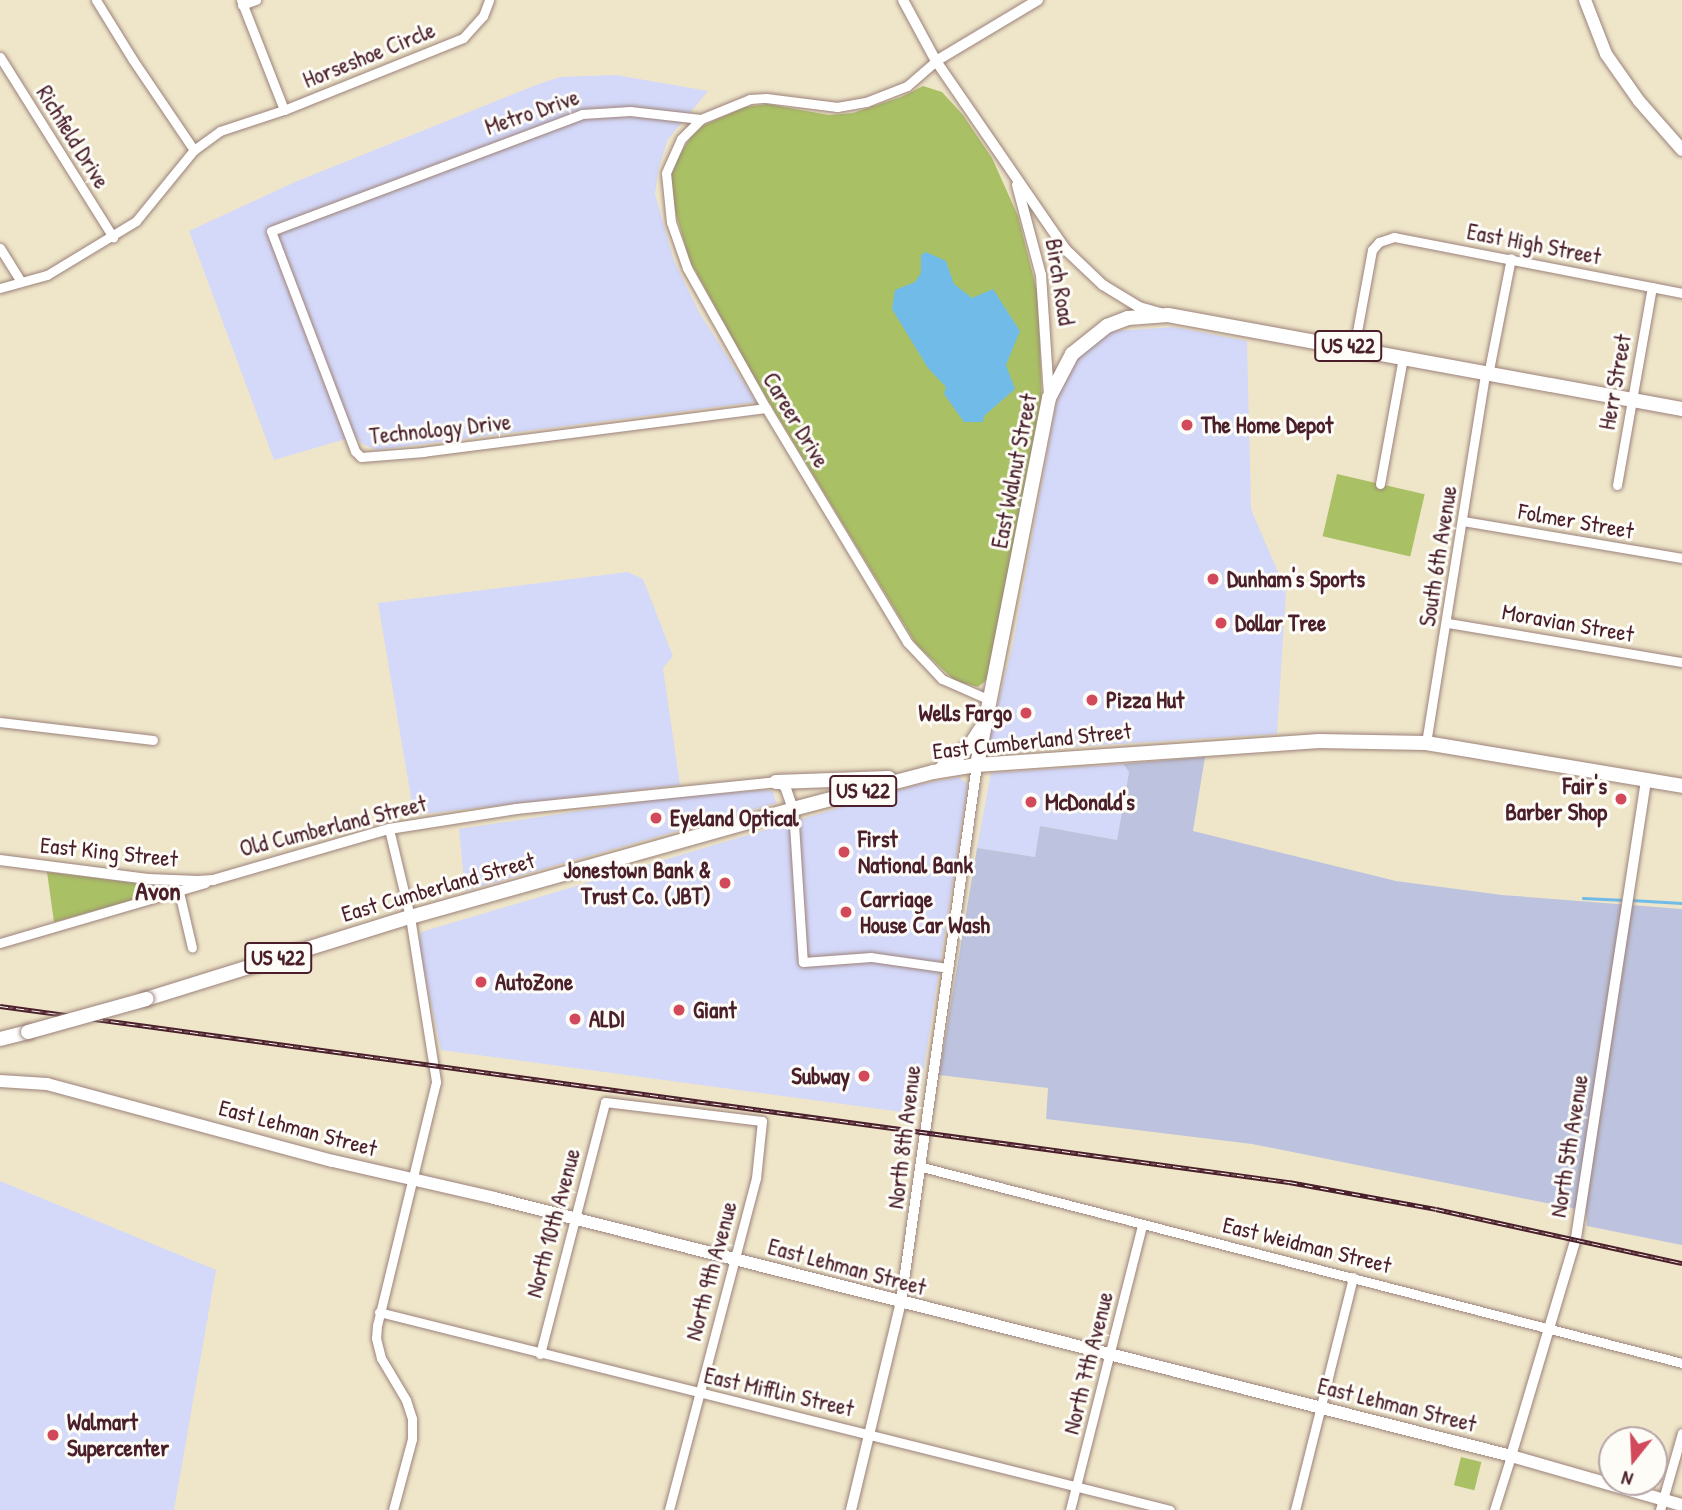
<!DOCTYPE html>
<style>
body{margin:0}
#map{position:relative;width:1682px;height:1510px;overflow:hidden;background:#efe6ca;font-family:"Patrick Hand",sans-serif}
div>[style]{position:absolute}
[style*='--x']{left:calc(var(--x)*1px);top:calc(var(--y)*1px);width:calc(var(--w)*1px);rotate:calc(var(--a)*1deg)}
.built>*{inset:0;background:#d4d8f9}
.industrial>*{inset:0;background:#bdc3de}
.green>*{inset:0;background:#aac065;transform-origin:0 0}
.water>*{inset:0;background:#71bbe9}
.stream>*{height:2.5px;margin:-1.25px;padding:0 1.25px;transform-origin:1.25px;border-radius:1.25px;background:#71bbe9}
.roads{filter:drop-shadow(0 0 2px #9c827a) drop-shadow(0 0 2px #9c827a)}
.minor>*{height:9px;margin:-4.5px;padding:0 4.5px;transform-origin:4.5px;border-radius:4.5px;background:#fff}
.tertiary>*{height:10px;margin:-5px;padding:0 5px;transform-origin:5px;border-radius:5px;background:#fff}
.secondary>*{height:12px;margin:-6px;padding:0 6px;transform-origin:6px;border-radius:6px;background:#fff}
.trunk>*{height:14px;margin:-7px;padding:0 7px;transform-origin:7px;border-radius:7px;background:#fff}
.rail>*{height:5px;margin-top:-2.5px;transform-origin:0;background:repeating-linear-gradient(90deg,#fdfcf7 0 8px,#4a1f2b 0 16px);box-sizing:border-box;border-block:2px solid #4a1f2b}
.bridges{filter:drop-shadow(0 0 2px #9c827a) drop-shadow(0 0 2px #9c827a)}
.trunk-bridge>*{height:14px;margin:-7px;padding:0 7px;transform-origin:7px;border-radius:7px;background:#fff}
.dots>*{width:19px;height:19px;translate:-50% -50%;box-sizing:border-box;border:4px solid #fdfcf7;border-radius:50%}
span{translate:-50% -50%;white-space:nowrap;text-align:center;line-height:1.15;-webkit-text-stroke:6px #fdfcf7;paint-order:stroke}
.shield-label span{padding:2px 5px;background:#fdfcf7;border:2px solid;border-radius:5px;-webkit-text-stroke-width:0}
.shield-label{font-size:21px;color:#4a1f2b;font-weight:700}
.street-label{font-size:23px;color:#4a1f2b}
.poi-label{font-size:23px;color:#4a1f2b;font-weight:700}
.left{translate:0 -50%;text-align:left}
.right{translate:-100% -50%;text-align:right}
.quarter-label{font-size:26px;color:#4a1f2b;font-weight:700}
.north{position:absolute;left:1598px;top:1426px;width:70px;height:70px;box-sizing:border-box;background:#fdfcf7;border:2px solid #b5a4a5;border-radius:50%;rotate:198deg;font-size:19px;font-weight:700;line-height:28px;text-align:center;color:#4a1f2b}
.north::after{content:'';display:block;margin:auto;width:24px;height:32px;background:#d1495b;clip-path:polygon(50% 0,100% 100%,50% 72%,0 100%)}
</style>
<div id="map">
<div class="built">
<div style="clip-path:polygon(616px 75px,708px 91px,668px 139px,659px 167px,655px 194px,674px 261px,699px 312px,756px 402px,376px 450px,361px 443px,356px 436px,274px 460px,189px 231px,295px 182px,536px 85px,560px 77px)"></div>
<div style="clip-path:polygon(1175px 327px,1247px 341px,1251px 509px,1286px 591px,1277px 734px,993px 752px,988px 742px,1013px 644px,1056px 404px,1069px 370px,1083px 352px,1113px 331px)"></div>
<div style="clip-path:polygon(628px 572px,643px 579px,673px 656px,663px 668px,680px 785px,414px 815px,378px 603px)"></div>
<div style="clip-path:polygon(1123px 764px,1129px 772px,1117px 840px,1040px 826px,1036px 857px,977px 848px,991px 773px)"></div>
<div style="clip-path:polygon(959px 777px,967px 784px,966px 794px,917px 1114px,441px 1050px,419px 946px,421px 932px,916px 785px)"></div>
<div style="clip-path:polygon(768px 790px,773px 792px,776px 803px,465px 891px,459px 829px,679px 796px)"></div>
<div style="clip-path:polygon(0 1181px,216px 1270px,174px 1510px,0 1510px)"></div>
</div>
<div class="industrial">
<div style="clip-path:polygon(1205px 757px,1193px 831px,1396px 881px,1502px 895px,1682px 909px,1682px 1245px,1587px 1226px,1586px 1211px,1252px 1144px,1046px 1119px,1048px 1088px,939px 1075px,977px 848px,1035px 857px,1040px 826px,1117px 840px,1129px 772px,1123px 764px)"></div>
</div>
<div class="green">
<div style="clip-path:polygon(923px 86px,942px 92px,963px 115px,992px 158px,1018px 216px,1038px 295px,1042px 402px,988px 679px,978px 687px,955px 681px,916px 644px,817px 481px,750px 370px,690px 261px,676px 214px,670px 180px,673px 165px,691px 137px,704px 125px,745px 107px,767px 104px,829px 115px,853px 113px,901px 97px)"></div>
<div style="left:1337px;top:474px;width:90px;height:64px;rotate:13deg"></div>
<div style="clip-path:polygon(47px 872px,175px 888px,54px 922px)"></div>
<div style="left:1461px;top:1457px;width:21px;height:29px;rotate:14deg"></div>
</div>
<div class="water">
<div style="clip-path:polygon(926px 252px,946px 261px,954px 284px,972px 298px,993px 289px,1020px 331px,1006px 365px,1015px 389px,984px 416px,983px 422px,964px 422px,944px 394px,946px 387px,928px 368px,892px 309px,895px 290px,915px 282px,921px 273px,921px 255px)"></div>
</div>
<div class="stream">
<div style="--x:1583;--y:898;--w:42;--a:2.7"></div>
<div style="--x:1631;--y:900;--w:51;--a:3.4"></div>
</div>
<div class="roads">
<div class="minor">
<div style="--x:96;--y:0;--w:70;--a:58.3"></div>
<div style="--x:133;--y:60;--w:109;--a:55.9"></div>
<div style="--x:241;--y:0;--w:118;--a:68.6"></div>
<div style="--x:242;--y:5;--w:15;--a:-20"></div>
<div style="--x:0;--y:57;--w:213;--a:57.9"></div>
<div style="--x:701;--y:119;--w:28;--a:135"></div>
<div style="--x:681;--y:139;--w:37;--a:114"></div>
<div style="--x:666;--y:173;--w:49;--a:84.2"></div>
<div style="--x:671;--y:222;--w:49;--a:70.8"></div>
<div style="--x:687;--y:268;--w:161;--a:60.6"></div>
<div style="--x:766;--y:408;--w:273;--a:58.9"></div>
<div style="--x:907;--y:642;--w:51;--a:46.6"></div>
<div style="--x:942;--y:679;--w:52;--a:23.6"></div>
<div style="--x:0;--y:248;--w:39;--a:58"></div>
<div style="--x:0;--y:288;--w:49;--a:-15.5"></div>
<div style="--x:47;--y:275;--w:104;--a:-31.2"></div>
<div style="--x:136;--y:221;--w:92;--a:-50.8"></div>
<div style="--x:194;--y:150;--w:32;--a:-36"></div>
<div style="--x:220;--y:131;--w:67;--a:-18.2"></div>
<div style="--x:284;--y:110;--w:193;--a:-21.9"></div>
<div style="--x:463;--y:38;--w:30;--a:-48"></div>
<div style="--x:483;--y:16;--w:17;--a:-69"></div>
<div style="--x:1354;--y:348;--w:100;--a:-79.6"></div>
<div style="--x:1372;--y:250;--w:11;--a:-49"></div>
<div style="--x:1379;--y:242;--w:16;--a:-18"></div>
<div style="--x:1394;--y:237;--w:293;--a:11"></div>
<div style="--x:1488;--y:375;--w:119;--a:-78.9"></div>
<div style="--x:766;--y:408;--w:345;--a:172.7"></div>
<div style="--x:424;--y:452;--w:63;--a:175.5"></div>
<div style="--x:361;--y:457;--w:8;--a:-135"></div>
<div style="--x:355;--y:451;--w:235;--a:-110.9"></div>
<div style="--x:271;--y:231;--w:332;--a:-20.6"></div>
<div style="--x:582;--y:114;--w:48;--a:-3.6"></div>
<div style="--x:630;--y:111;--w:71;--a:6.4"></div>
<div style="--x:701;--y:119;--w:53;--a:-22.2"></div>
<div style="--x:750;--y:99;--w:16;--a:-4"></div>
<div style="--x:766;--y:98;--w:72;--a:7.2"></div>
<div style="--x:837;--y:107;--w:29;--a:-10"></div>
<div style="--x:866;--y:102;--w:44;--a:-21.3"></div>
<div style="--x:907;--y:86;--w:38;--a:-41"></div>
<div style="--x:1380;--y:484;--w:129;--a:-79.7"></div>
<div style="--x:1617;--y:485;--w:201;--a:-80"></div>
<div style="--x:1463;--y:521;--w:222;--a:9.6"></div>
<div style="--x:1448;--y:623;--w:237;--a:9.5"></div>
<div style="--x:0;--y:722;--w:154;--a:6.7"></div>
<div style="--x:1426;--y:743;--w:374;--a:-80.9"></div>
<div style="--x:793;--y:809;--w:153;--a:86.3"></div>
<div style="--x:803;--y:962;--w:68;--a:-4.2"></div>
<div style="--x:871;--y:957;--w:78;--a:8.1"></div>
<div style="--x:389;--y:829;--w:90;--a:76.6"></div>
<div style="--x:410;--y:917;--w:167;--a:81"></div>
<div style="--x:436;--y:1082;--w:250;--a:103.6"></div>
<div style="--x:377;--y:1325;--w:13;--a:94"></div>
<div style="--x:376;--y:1338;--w:21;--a:76"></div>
<div style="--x:381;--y:1358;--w:49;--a:59.2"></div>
<div style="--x:406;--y:1400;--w:20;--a:72"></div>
<div style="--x:412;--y:1419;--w:20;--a:90"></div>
<div style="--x:412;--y:1439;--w:73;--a:105"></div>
<div style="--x:179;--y:892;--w:57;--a:76.9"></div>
<div style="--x:0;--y:943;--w:214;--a:-16.3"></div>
<div style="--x:922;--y:1167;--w:785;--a:14.46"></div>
<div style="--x:379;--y:1312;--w:815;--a:14.05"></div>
<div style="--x:540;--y:1354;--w:260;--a:-75.5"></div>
<div style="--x:605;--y:1102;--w:158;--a:6.9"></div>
<div style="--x:762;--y:1121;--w:57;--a:96"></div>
<div style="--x:756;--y:1178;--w:343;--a:104.7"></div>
<div style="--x:1070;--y:1510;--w:293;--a:-75.8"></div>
<div style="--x:1295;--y:1510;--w:240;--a:-76"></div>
<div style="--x:1494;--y:1510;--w:57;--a:-72.5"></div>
<div style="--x:1660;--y:1510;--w:80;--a:-74.1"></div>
</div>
<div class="tertiary">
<div style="--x:903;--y:0;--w:69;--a:61.6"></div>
<div style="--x:936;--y:61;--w:228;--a:55.5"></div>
<div style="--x:1065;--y:249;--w:52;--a:43.5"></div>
<div style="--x:1103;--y:285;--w:42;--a:31.4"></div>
<div style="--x:1139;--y:307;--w:22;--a:16"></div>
<div style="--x:936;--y:61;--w:119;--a:-30.9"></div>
<div style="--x:1017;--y:185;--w:93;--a:75.1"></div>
<div style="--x:1041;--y:275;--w:121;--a:86.2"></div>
<div style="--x:0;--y:860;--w:149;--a:7.3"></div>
<div style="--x:148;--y:879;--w:50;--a:2.3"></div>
<div style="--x:198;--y:881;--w:15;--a:-4"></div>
<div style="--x:213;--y:880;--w:183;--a:-16.2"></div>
<div style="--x:389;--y:829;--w:129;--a:-8.9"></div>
<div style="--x:516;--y:809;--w:261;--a:-5.9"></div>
<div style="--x:776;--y:782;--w:10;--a:24"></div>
<div style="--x:785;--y:786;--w:24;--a:71"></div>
<div style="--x:1511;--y:1456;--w:227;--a:-73.4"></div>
<div style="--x:1576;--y:1238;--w:462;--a:-81.3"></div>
<div style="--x:851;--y:1510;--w:214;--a:-76.5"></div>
<div style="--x:901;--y:1302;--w:542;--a:-81.94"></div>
</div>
<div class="secondary">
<div style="--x:1585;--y:0;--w:58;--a:68.7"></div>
<div style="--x:1606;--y:54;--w:57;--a:54.9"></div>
<div style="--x:1639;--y:101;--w:65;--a:48.7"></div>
<div style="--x:0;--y:1081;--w:47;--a:3.7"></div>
<div style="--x:47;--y:1084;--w:296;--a:15.1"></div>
<div style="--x:333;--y:1161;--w:165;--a:12.9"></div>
<div style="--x:494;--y:1198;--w:1049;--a:14.23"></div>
<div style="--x:1511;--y:1456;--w:178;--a:16"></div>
</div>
<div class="trunk">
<div style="--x:977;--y:765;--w:374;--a:-78.9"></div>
<div style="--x:1049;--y:398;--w:50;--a:-62.4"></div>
<div style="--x:1072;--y:354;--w:45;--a:-38.7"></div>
<div style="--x:1107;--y:326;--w:22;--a:-21"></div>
<div style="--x:1128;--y:318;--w:40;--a:-4.3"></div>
<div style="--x:1168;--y:315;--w:523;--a:10.36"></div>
<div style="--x:943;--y:767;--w:34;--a:-38"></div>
<div style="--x:970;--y:746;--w:19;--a:-58"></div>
<div style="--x:776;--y:782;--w:113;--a:-2"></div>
<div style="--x:146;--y:999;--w:276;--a:-17.3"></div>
<div style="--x:410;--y:917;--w:398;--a:-15.7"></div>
<div style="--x:793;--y:809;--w:145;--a:-14.8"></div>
<div style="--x:933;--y:772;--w:45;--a:-9"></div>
<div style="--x:977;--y:765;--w:343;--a:-4"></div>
<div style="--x:1319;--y:741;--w:107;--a:1.1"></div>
<div style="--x:1426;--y:743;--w:260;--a:9.5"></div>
<div style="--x:0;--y:1039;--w:29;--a:-14"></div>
</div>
</div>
<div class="rail">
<div style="--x:0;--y:1006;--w:1301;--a:7.78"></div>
<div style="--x:1289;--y:1182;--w:149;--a:10.4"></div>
<div style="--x:1436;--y:1209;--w:252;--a:12.4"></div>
</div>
<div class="bridges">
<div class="trunk-bridge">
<div style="--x:28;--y:1032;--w:123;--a:-15.6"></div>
</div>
</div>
<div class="dots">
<div style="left:1187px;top:425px;background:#d1495b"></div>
<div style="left:1213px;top:579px;background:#d1495b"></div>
<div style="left:1221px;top:623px;background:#d1495b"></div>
<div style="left:1092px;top:700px;background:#d1495b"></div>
<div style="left:1026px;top:713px;background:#d1495b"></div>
<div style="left:1621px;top:799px;background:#d1495b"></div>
<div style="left:1031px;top:802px;background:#d1495b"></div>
<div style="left:656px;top:818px;background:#d1495b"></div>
<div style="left:844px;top:852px;background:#d1495b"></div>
<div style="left:725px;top:883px;background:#d1495b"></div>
<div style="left:846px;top:912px;background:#d1495b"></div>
<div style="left:481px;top:982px;background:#d1495b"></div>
<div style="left:679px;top:1010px;background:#d1495b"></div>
<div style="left:575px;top:1019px;background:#d1495b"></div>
<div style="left:864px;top:1076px;background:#d1495b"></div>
<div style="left:53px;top:1435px;background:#d1495b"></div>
</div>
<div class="shield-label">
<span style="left:1348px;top:346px">US 422</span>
<span style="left:863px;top:791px">US 422</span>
<span style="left:278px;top:958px">US 422</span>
</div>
<div class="street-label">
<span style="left:369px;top:55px;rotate:-22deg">Horseshoe Circle</span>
<span style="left:532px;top:112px;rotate:-19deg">Metro Drive</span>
<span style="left:73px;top:137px;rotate:58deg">Richfield Drive</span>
<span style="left:1534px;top:244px;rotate:11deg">East High Street</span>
<span style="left:1060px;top:282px;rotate:81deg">Birch Road</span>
<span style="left:1615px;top:382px;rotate:-80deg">Herr Street</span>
<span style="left:796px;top:420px;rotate:59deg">Career Drive</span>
<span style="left:440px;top:429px;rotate:-6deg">Technology Drive</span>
<span style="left:1014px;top:471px;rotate:-79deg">East Walnut Street</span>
<span style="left:1576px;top:521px;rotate:10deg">Folmer Street</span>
<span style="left:1438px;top:556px;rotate:-81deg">South 6th Avenue</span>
<span style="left:1568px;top:623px;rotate:10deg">Moravian Street</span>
<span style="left:1032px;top:741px;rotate:-6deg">East Cumberland Street</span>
<span style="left:333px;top:826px;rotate:-14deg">Old Cumberland Street</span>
<span style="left:109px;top:852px;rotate:6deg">East King Street</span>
<span style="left:438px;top:887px;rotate:-16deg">East Cumberland Street</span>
<span style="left:298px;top:1128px;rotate:15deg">East Lehman Street</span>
<span style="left:904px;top:1137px;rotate:-83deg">North 8th Avenue</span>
<span style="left:1569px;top:1146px;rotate:-81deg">North 5th Avenue</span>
<span style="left:553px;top:1223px;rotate:-75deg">North 10th Avenue</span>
<span style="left:1307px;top:1245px;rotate:14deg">East Weidman Street</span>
<span style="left:847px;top:1267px;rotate:15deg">East Lehman Street</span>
<span style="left:711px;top:1271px;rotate:-75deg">North 9th Avenue</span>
<span style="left:1088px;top:1363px;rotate:-76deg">North 7th Avenue</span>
<span style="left:779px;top:1392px;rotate:13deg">East Mifflin Street</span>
<span style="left:1397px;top:1405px;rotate:14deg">East Lehman Street</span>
</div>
<div class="poi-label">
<span class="left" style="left:1201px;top:425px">The Home Depot</span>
<span class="left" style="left:1227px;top:579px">Dunham's Sports</span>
<span class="left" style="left:1235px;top:623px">Dollar Tree</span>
<span class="left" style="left:1106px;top:700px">Pizza Hut</span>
<span class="right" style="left:1012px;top:713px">Wells Fargo</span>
<span class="right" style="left:1607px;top:799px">Fair's<br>Barber Shop</span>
<span class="left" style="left:1045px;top:802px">McDonald's</span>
<span class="left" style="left:670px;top:818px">Eyeland Optical</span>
<span class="left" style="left:858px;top:852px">First<br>National Bank</span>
<span class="right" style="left:711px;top:883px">Jonestown Bank &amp;<br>Trust Co. (JBT)</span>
<span class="left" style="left:860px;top:912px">Carriage<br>House Car Wash</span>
<span class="left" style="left:495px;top:982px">AutoZone</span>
<span class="left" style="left:693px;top:1010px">Giant</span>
<span class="left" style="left:589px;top:1019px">ALDI</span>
<span class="right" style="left:850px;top:1076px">Subway</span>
<span class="left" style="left:67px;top:1435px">Walmart<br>Supercenter</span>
</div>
<div class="quarter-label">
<span style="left:158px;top:891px">Avon</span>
</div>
<div class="north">N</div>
</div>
